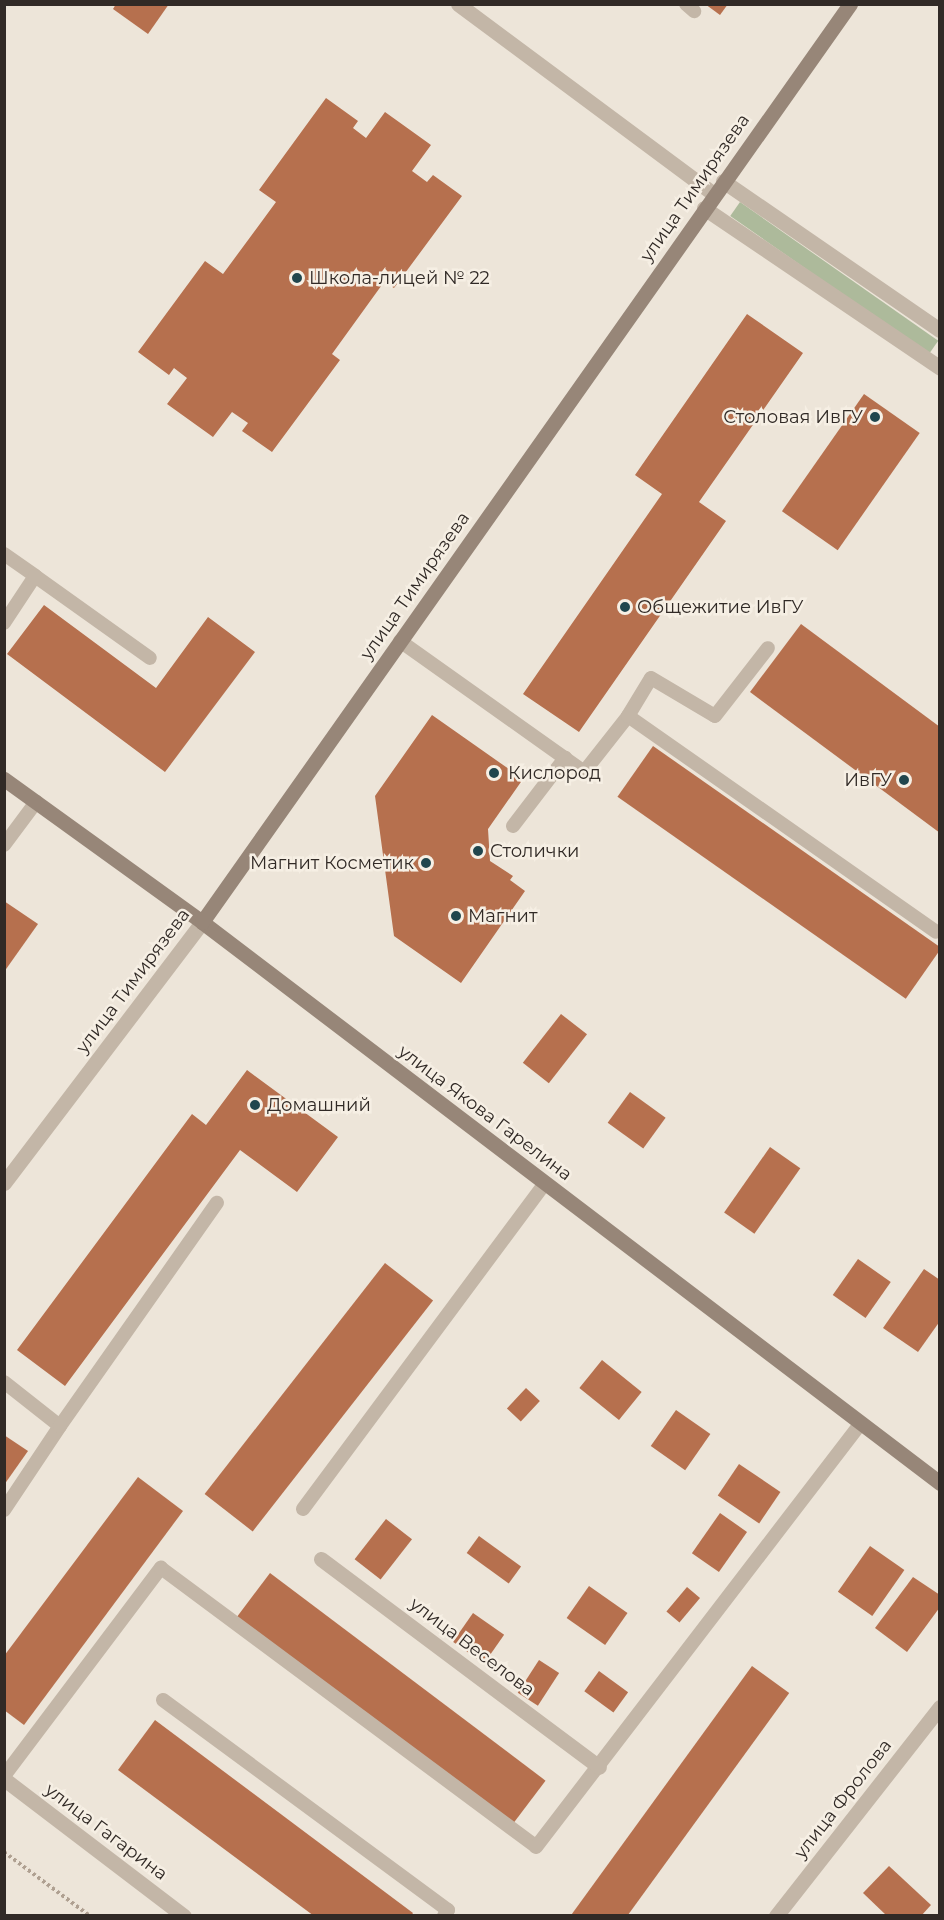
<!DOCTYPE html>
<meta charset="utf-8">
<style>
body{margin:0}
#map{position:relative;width:944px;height:1920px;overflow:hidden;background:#ede5d9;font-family:Montserrat,sans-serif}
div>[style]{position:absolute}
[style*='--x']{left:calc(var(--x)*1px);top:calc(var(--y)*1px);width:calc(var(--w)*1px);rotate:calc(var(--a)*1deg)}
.green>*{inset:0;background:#adba9b;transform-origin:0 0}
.building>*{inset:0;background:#b6704e;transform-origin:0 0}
.path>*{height:4px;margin-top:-2px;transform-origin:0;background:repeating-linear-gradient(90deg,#afa091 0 3px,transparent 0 6px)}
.lane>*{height:14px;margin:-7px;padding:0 7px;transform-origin:7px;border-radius:7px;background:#c3b6a7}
.street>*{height:15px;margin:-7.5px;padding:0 7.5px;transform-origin:7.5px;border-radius:7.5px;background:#c3b6a7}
.secondary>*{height:15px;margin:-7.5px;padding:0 7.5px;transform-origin:7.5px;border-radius:7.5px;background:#978678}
.dots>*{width:16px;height:16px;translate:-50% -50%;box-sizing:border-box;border:3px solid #f6efe4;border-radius:50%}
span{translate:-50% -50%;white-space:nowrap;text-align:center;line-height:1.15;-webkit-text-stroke:5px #f6efe4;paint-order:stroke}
.street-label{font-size:18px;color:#312a26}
.poi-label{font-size:18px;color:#312a26}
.left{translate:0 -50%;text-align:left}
.right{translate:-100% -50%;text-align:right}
.frame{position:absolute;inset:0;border:6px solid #312a26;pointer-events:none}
</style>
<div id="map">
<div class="green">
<div style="left:740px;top:202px;width:242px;height:17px;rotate:35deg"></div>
</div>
<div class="building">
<div style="clip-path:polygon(116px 4px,169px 4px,148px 34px,113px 9px)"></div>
<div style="clip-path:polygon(705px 4px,728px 4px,720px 15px)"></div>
<div style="clip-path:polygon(326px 98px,358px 121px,353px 128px,366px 138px,385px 112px,431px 145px,412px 171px,427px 182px,433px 175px,462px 196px,394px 288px,384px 282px,332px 354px,340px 360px,272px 452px,242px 431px,248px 423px,232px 412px,213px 437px,167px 404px,187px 378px,174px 368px,169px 375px,138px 352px,205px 261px,223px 274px,276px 202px,259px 190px)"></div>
<div style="clip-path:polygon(747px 314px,803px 353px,699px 502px,726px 521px,579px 732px,523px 694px,662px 494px,635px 475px)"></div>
<div style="left:864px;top:394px;width:68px;height:143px;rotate:35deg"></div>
<div style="clip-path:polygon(44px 605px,156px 688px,208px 617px,255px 652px,165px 772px,7px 654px)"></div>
<div style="clip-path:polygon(801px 624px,940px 727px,940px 833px,750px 692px)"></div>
<div style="clip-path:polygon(432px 715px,523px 779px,488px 829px,490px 861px,513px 876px,510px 880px,525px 891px,461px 983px,394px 936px,375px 796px)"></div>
<div style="left:653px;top:746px;width:352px;height:62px;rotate:35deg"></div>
<div style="clip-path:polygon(4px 901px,38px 924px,4px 972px)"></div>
<div style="left:561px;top:1014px;width:33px;height:62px;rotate:38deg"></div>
<div style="clip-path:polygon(247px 1070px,338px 1137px,297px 1192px,240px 1150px,65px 1386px,17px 1350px,192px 1114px,206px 1125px)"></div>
<div style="left:630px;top:1092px;width:44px;height:38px;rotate:36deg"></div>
<div style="left:770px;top:1147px;width:37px;height:80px;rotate:35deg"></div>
<div style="left:858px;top:1259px;width:40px;height:44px;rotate:35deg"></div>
<div style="left:385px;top:1263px;width:61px;height:293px;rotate:38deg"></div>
<div style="clip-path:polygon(924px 1269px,940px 1280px,940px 1321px,918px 1352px,883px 1328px)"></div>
<div style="left:602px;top:1360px;width:51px;height:36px;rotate:39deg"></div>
<div style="left:526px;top:1388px;width:19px;height:28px;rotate:43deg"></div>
<div style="left:676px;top:1410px;width:42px;height:44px;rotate:35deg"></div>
<div style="clip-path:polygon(4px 1435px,28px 1451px,4px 1485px)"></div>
<div style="left:739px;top:1464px;width:50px;height:38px;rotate:34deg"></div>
<div style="clip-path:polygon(138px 1477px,183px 1511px,24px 1725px,4px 1710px,4px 1656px)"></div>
<div style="left:720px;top:1513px;width:33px;height:49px;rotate:35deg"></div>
<div style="left:386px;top:1519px;width:33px;height:51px;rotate:38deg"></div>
<div style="left:479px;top:1536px;width:52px;height:21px;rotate:36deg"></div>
<div style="left:870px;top:1546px;width:42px;height:56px;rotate:35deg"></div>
<div style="left:270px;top:1573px;width:345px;height:55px;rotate:37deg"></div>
<div style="clip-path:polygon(913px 1577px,940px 1595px,940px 1607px,907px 1652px,875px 1628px)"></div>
<div style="left:589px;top:1586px;width:47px;height:39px;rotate:35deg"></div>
<div style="left:687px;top:1587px;width:17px;height:32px;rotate:40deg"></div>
<div style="left:473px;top:1613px;width:38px;height:35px;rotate:35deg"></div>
<div style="left:539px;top:1660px;width:24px;height:39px;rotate:33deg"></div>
<div style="left:752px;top:1666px;width:46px;height:312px;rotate:36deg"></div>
<div style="left:599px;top:1671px;width:36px;height:25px;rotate:36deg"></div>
<div style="clip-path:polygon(155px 1720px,413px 1913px,411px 1916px,314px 1916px,118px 1770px)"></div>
<div style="clip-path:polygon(889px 1866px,931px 1905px,921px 1916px,887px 1916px,863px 1893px)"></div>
</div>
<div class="path">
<div style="--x:4;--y:1852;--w:107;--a:36.7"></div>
</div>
<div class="lane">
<div style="--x:686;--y:4;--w:11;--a:41"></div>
<div style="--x:4;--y:554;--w:38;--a:35"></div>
<div style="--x:4;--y:623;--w:56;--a:-56.6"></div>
<div style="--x:35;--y:576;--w:141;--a:35.5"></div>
<div style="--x:400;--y:641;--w:226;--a:35.4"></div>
<div style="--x:584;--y:772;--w:71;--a:-51.8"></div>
<div style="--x:628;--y:716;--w:376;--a:35"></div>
<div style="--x:628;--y:716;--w:44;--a:-58.8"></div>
<div style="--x:651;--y:678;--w:74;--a:30.7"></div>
<div style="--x:715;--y:716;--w:86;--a:-52.1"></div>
<div style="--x:513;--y:826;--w:86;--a:-52.6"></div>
<div style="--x:4;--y:845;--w:54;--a:-53.3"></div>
<div style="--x:4;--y:1382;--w:71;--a:38.2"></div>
<div style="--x:60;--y:1426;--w:101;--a:123.7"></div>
<div style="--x:60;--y:1426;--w:273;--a:-54.9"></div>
<div style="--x:303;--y:1509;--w:406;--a:-53.4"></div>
<div style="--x:163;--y:1700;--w:354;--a:36.4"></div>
<div style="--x:448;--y:1910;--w:7;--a:124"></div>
<div style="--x:4;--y:1776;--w:261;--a:-53"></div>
<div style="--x:161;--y:1568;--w:467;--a:36.6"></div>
<div style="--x:536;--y:1847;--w:534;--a:-52.53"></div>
</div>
<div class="street">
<div style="--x:458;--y:4;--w:319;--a:36.6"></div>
<div style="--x:723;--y:181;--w:263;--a:34.5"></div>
<div style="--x:704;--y:208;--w:285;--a:34.1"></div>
<div style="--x:4;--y:1183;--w:328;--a:-52.8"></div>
<div style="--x:321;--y:1559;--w:347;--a:36.8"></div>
<div style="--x:4;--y:1779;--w:226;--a:37.3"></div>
<div style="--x:776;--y:1916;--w:266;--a:-51.9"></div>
</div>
<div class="secondary">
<div style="--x:4;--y:779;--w:244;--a:35.8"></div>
<div style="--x:202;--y:922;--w:927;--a:37.24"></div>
<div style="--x:202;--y:922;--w:1124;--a:-54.78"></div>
</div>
<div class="dots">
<div style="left:297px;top:278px;background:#21464d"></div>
<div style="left:875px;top:417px;background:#21464d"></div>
<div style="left:625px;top:607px;background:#21464d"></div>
<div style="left:494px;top:773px;background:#21464d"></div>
<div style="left:904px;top:780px;background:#21464d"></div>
<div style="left:478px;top:851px;background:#21464d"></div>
<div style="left:426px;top:863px;background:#21464d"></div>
<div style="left:456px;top:916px;background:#21464d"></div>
<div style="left:255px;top:1105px;background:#21464d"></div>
</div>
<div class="street-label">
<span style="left:695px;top:188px;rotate:-55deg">улица Тимирязева</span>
<span style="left:415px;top:586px;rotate:-55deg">улица Тимирязева</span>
<span style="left:133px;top:981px;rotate:-53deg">улица Тимирязева</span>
<span style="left:485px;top:1113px;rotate:37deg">улица Якова Гарелина</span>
<span style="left:472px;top:1647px;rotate:37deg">улица Веселова</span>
<span style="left:843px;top:1799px;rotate:-52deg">улица Фролова</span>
<span style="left:106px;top:1832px;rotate:37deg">улица Гагарина</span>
</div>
<div class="poi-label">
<span class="left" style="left:309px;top:278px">Школа-лицей № 22</span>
<span class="right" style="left:863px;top:417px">Столовая ИвГУ</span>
<span class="left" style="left:637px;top:607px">Общежитие ИвГУ</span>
<span class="left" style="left:508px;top:773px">Кислород</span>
<span class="right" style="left:892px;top:780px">ИвГУ</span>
<span class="left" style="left:490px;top:851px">Столички</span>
<span class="right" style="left:414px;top:863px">Магнит Косметик</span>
<span class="left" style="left:468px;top:916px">Магнит</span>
<span class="left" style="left:267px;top:1105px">Домашний</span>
</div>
<div class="frame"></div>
</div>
